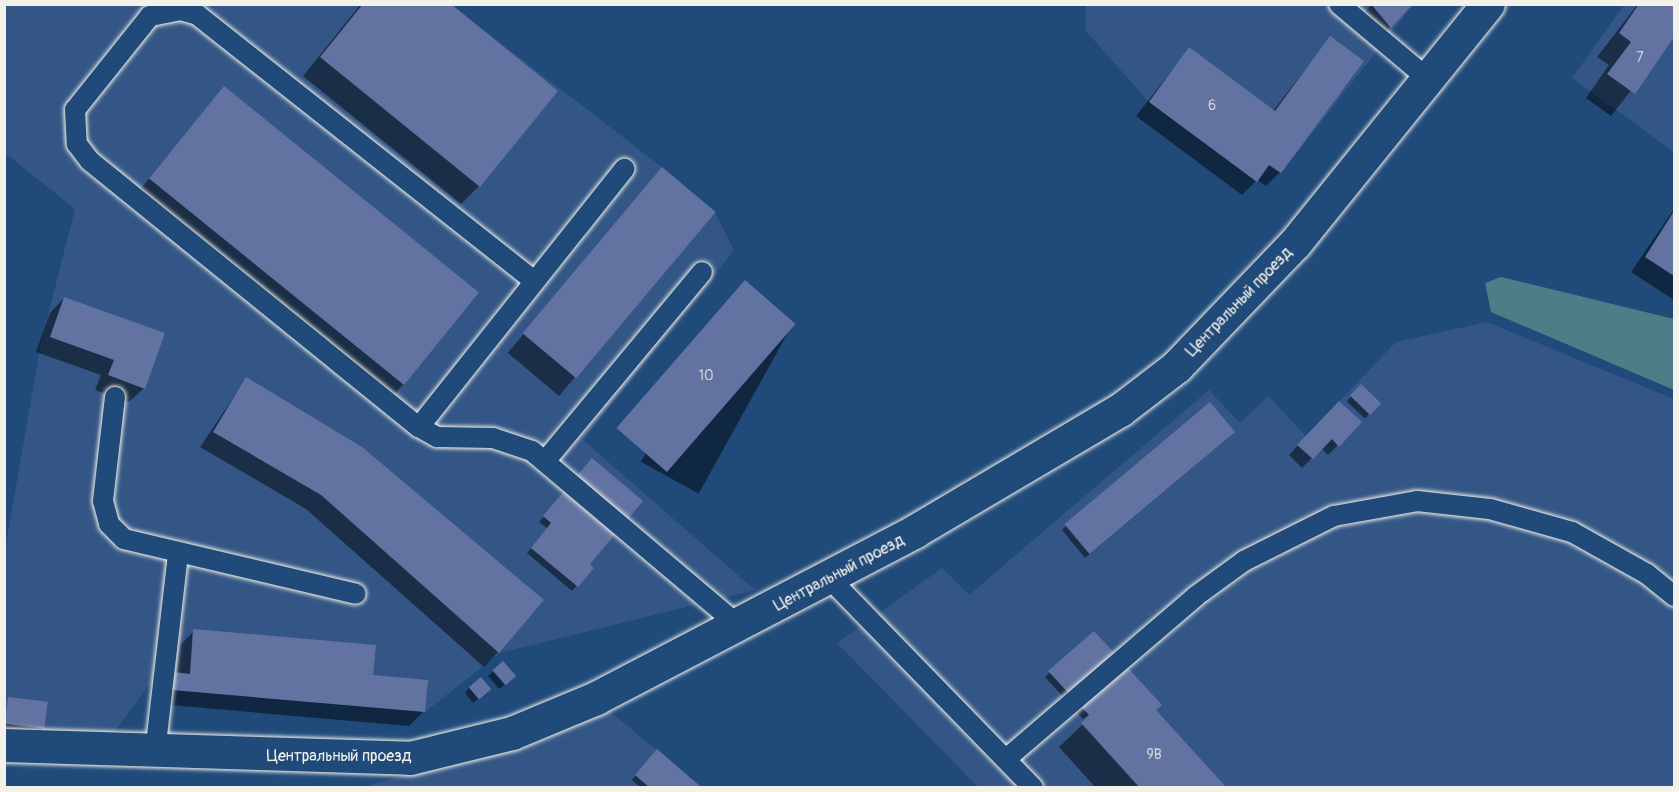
<!DOCTYPE html>
<meta charset="utf-8">
<style>
body{margin:0}
#map{position:relative;width:1679px;height:792px;overflow:hidden;background:#1f4a7a;font-family:Pangolin,sans-serif}
div>[style]{position:absolute}
[style*='--x']{left:calc(var(--x)*1px);top:calc(var(--y)*1px);width:calc(var(--w)*1px);rotate:calc(var(--a)*1deg)}
.built>*{inset:0;background:#335686}
.green>*{inset:0;background:#4f7d87}
.shadow>*{inset:0;background:#0007;transform-origin:0 0}
.building>*{inset:0;background:#6273a2;transform-origin:0 0}
.roads{filter:drop-shadow(0 0 2px #f4f1e8) drop-shadow(0 0 2px #f4f1e8)}
.service>*{height:20px;margin:-10px;padding:0 10px;transform-origin:10px;border-radius:10px;background:#1f4a7a}
.minor>*{height:33px;margin:-16.5px;padding:0 16.5px;transform-origin:16.5px;border-radius:16.5px;background:#1f4a7a}
span{translate:-50% -50%;white-space:nowrap;text-align:center;line-height:1.15;-webkit-text-stroke:4.5px #1f4a7a;paint-order:stroke}
.number-label{font-size:14px;color:#d0d2d6}
.number-label span{-webkit-text-stroke-width:0}
.street-label{font-size:16px;color:#f4f1e8}
.frame{position:absolute;inset:0;border:6px solid #f4f1e8;pointer-events:none}
</style>
<div id="map">
<div class="built">
<div style="clip-path:polygon(5px 5px,451px 5px,662px 167px,715px 212px,734px 250px,583px 440px,755px 590px,500px 653px,425px 712px,148px 686px,108px 741px,5px 730px,5px 550px,41px 342px,75px 209px,5px 153px)"></div>
<div style="clip-path:polygon(1086px 5px,1413px 5px,1281px 173px,1269px 165px,1257px 182px,1149px 102px,1085px 30px)"></div>
<div style="clip-path:polygon(1624px 5px,1674px 5px,1674px 152px,1572px 78px)"></div>
<div style="clip-path:polygon(1487px 322px,1674px 399px,1674px 787px,978px 787px,837px 643px,942px 568px,969px 595px,1209px 390px,1240px 423px,1268px 396px,1306px 436px,1396px 342px)"></div>
<div style="clip-path:polygon(603px 706px,702px 787px,359px 788px,531px 740px)"></div>
</div>
<div class="green">
<div style="clip-path:polygon(1501px 277px,1674px 319px,1674px 390px,1491px 312px,1485px 283px)"></div>
</div>
<div class="shadow">
<div style="clip-path:polygon(361px 4px,448px 4px,479px 186px,461px 204px,303px 76px)"></div>
<div style="clip-path:polygon(1372px 4px,1390px 27px,1380px 37px,1360px 18px)"></div>
<div style="clip-path:polygon(1638px 4px,1674px 4px,1674px 35px,1611px 116px,1586px 98px,1609px 65px,1597px 57px)"></div>
<div style="clip-path:polygon(1330px 38px,1280px 172px,1266px 186px,1257px 180px,1242px 195px,1136px 116px,1189px 49px,1273px 111px)"></div>
<div style="clip-path:polygon(224px 88px,405px 383px,387px 401px,133px 198px)"></div>
<div style="left:662px;top:169px;width:67px;height:240px;rotate:40deg"></div>
<div style="clip-path:polygon(1674px 209px,1674px 300px,1631px 272px)"></div>
<div style="left:735px;top:292px;width:66px;height:194px;rotate:29deg"></div>
<div style="clip-path:polygon(64px 298px,144px 388px,129px 402px,95px 390px,101px 375px,36px 352px,50px 313px)"></div>
<div style="clip-path:polygon(246px 379px,498px 652px,484px 667px,306px 509px,200px 447px)"></div>
<div style="left:1361px;top:386px;width:25px;height:21px;rotate:43deg"></div>
<div style="clip-path:polygon(1329px 412px,1360px 423px,1328px 455px,1321px 448px,1302px 468px,1289px 455px)"></div>
<div style="clip-path:polygon(1229px 437px,1085px 558px,1062px 530px,1066px 526px)"></div>
<div style="clip-path:polygon(588px 465px,588px 564px,592px 568px,572px 591px,527px 553px,548px 529px,539px 522px)"></div>
<div style="clip-path:polygon(194px 631px,372px 676px,423px 712px,409px 726px,158px 704px,177px 674px,180px 645px)"></div>
<div style="clip-path:polygon(1094px 633px,1154px 710px,1225px 788px,1096px 788px,1059px 747px,1100px 708px,1083px 719px,1045px 677px)"></div>
<div style="clip-path:polygon(503px 663px,510px 681px,499px 689px,488px 676px)"></div>
<div style="clip-path:polygon(469px 688px,484px 694px,473px 703px,465px 693px)"></div>
<div style="clip-path:polygon(9px 698px,43px 728px,38px 733px,4px 729px)"></div>
<div style="clip-path:polygon(652px 756px,700px 788px,641px 788px,632px 780px)"></div>
</div>
<div class="building">
<div style="clip-path:polygon(363px 4px,451px 4px,558px 91px,480px 187px,320px 57px)"></div>
<div style="clip-path:polygon(1371px 4px,1413px 4px,1391px 28px)"></div>
<div style="clip-path:polygon(1639px 4px,1674px 4px,1674px 37px,1635px 94px,1607px 74px,1631px 42px,1619px 33px)"></div>
<div style="clip-path:polygon(1330px 36px,1364px 61px,1281px 173px,1269px 165px,1257px 182px,1149px 102px,1189px 47px,1275px 111px)"></div>
<div style="left:224px;top:86px;width:328px;height:119px;rotate:39deg"></div>
<div style="left:662px;top:167px;width:70px;height:217px;rotate:40deg"></div>
<div style="clip-path:polygon(1674px 211px,1674px 276px,1645px 257px)"></div>
<div style="left:745px;top:280px;width:67px;height:196px;rotate:41deg"></div>
<div style="clip-path:polygon(64px 297px,165px 333px,145px 389px,108px 375px,114px 360px,50px 337px)"></div>
<div style="clip-path:polygon(246px 377px,362px 447px,544px 600px,499px 653px,321px 495px,213px 432px)"></div>
<div style="left:1361px;top:384px;width:28px;height:16px;rotate:44deg"></div>
<div style="clip-path:polygon(1339px 401px,1362px 422px,1339px 447px,1332px 439px,1313px 459px,1297px 445px)"></div>
<div style="left:1210px;top:402px;width:39px;height:190px;rotate:50deg"></div>
<div style="clip-path:polygon(592px 458px,643px 501px,590px 564px,594px 568px,578px 587px,531px 548px,551px 523px,543px 516px)"></div>
<div style="clip-path:polygon(193px 629px,376px 645px,373px 675px,428px 680px,425px 712px,172px 690px,173px 672px,190px 674px)"></div>
<div style="clip-path:polygon(1094px 631px,1162px 705px,1156px 710px,1227px 788px,1140px 788px,1081px 723px,1089px 715px,1048px 671px)"></div>
<div style="left:503px;top:661px;width:20px;height:14px;rotate:49deg"></div>
<div style="left:481px;top:677px;width:16px;height:16px;rotate:50deg"></div>
<div style="left:8px;top:697px;width:40px;height:27px;rotate:7deg"></div>
<div style="clip-path:polygon(657px 749px,702px 788px,650px 788px,635px 775px)"></div>
</div>
<div class="roads">
<div class="service">
<div style="--x:1339;--y:4;--w:116;--a:40.1"></div>
<div style="--x:533;--y:280;--w:427;--a:-141.7"></div>
<div style="--x:198;--y:15;--w:18;--a:-164"></div>
<div style="--x:181;--y:10;--w:32;--a:169"></div>
<div style="--x:150;--y:16;--w:120;--a:128.6"></div>
<div style="--x:75;--y:110;--w:34;--a:87"></div>
<div style="--x:77;--y:144;--w:21;--a:53"></div>
<div style="--x:90;--y:161;--w:423;--a:39"></div>
<div style="--x:419;--y:427;--w:330;--a:-51.5"></div>
<div style="--x:115;--y:397;--w:105;--a:96.6"></div>
<div style="--x:103;--y:501;--w:24;--a:75"></div>
<div style="--x:109;--y:524;--w:21;--a:45"></div>
<div style="--x:124;--y:539;--w:238;--a:13.3"></div>
<div style="--x:419;--y:427;--w:21;--a:29"></div>
<div style="--x:437;--y:437;--w:56;--a:1"></div>
<div style="--x:493;--y:438;--w:41;--a:18.4"></div>
<div style="--x:532;--y:451;--w:271;--a:40.2"></div>
<div style="--x:546;--y:460;--w:244;--a:-50.3"></div>
<div style="--x:830;--y:579;--w:291;--a:45.8"></div>
<div style="--x:155;--y:753;--w:200;--a:-83.4"></div>
<div style="--x:1006;--y:759;--w:250;--a:-40.6"></div>
<div style="--x:1196;--y:596;--w:59;--a:-36.1"></div>
<div style="--x:1244;--y:561;--w:101;--a:-26.6"></div>
<div style="--x:1334;--y:516;--w:84;--a:-10.2"></div>
<div style="--x:1417;--y:501;--w:73;--a:6.3"></div>
<div style="--x:1490;--y:509;--w:85;--a:15.7"></div>
<div style="--x:1572;--y:532;--w:86;--a:29.2"></div>
<div style="--x:1647;--y:574;--w:35;--a:39"></div>
</div>
<div class="minor">
<div style="--x:4;--y:745;--w:406;--a:1.8"></div>
<div style="--x:410;--y:758;--w:105;--a:-13.8"></div>
<div style="--x:512;--y:733;--w:91;--a:-22.6"></div>
<div style="--x:596;--y:698;--w:360;--a:-27.6"></div>
<div style="--x:915;--y:531;--w:238;--a:-30.6"></div>
<div style="--x:1120;--y:410;--w:71;--a:-37.5"></div>
<div style="--x:1176;--y:367;--w:172;--a:-46.2"></div>
<div style="--x:1295;--y:243;--w:307;--a:-51.1"></div>
</div>
</div>
<div class="number-label">
<span style="left:1640px;top:58px">7</span>
<span style="left:1212px;top:106px">6</span>
<span style="left:706px;top:376px">10</span>
<span style="left:1154px;top:755px">9В</span>
</div>
<div class="street-label">
<span style="left:1239px;top:302px;rotate:-46deg">Центральный проезд</span>
<span style="left:839px;top:573px;rotate:-28deg">Центральный проезд</span>
<span style="left:339px;top:756px">Центральный проезд</span>
</div>
<div class="frame"></div>
</div>
